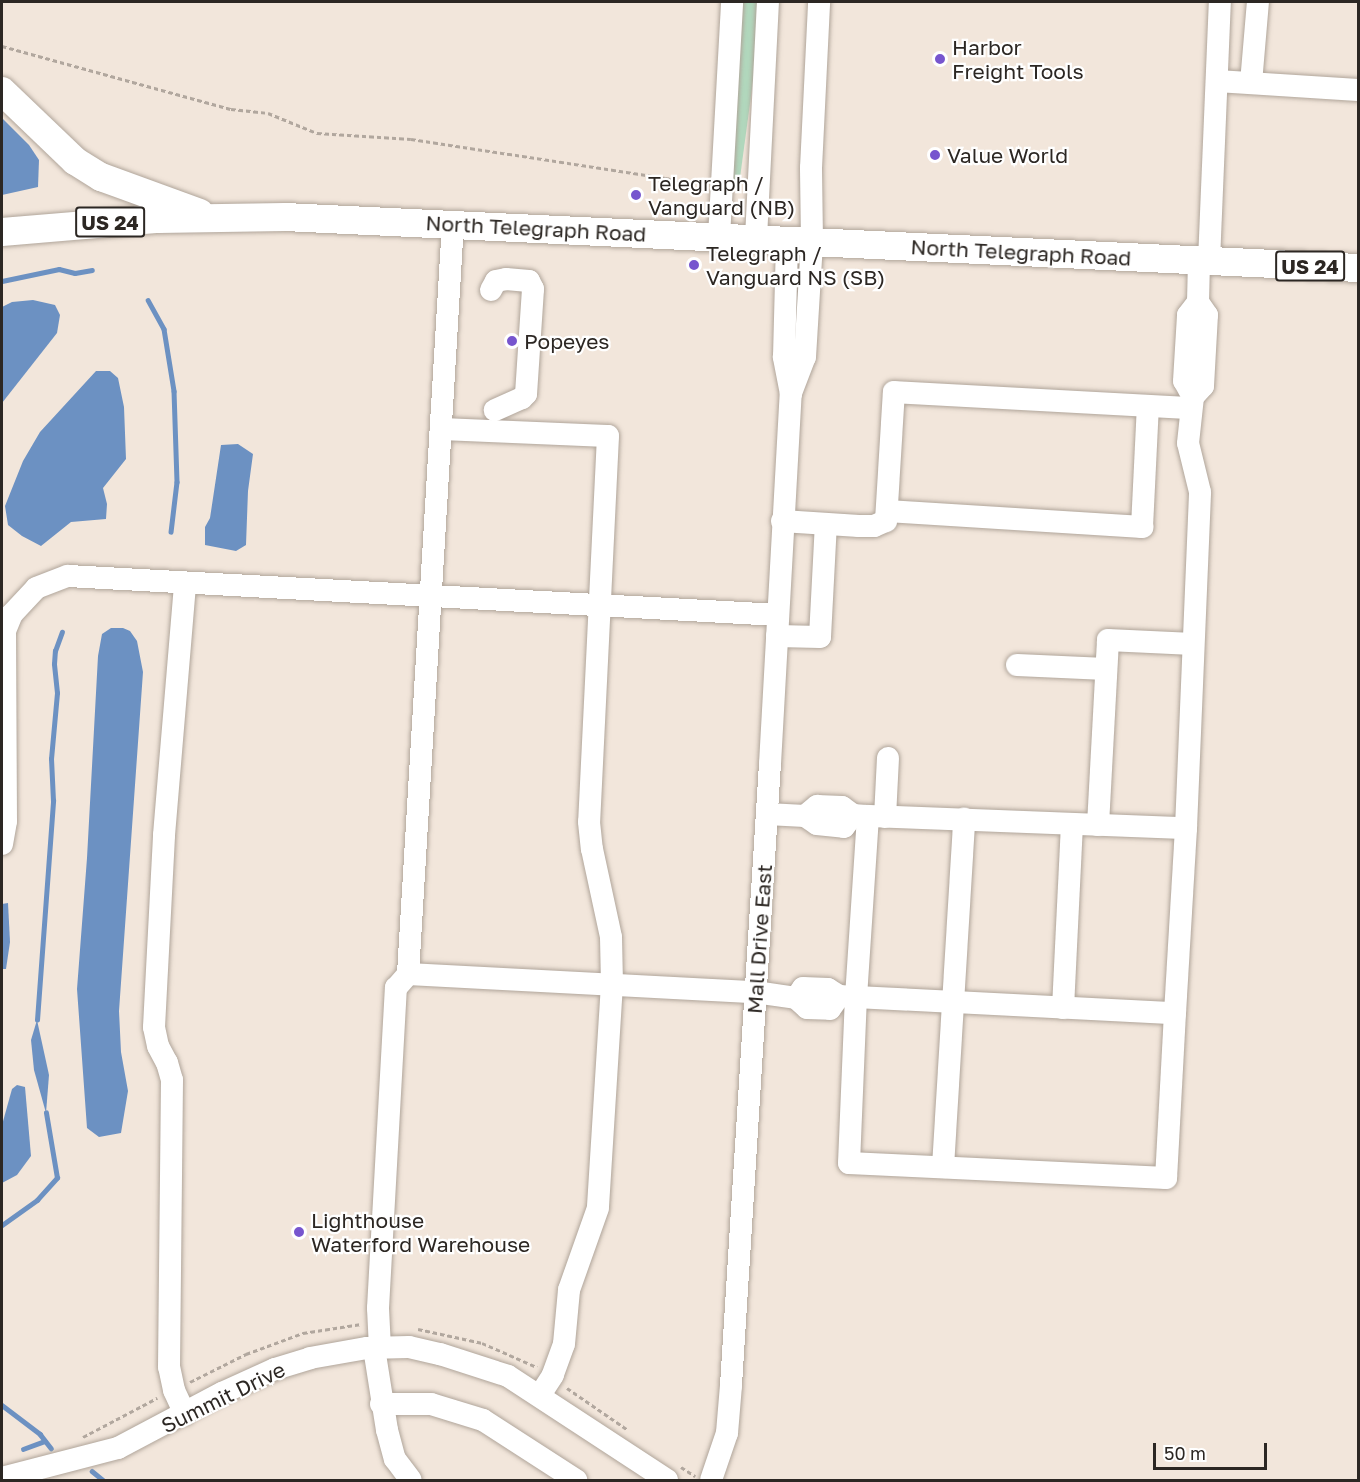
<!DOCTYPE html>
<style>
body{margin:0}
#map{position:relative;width:1360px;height:1482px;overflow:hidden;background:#f2e6db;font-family:"Golos Text",sans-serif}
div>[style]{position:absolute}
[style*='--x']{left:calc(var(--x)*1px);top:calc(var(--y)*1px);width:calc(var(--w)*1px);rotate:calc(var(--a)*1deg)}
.green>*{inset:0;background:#b1d8bd}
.water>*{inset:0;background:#6c91c2}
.stream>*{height:4.5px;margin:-2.25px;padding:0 2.25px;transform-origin:2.25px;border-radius:2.25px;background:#6c91c2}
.path>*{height:3px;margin-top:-1.5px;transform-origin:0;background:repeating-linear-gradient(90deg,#b1a79e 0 4.5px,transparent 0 7.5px)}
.roads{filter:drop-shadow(0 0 2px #b0a59a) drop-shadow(0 0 2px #b0a59a)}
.minor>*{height:22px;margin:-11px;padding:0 11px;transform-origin:11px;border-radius:11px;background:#fff}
.major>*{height:28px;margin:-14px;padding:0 14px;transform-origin:14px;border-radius:14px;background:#fff}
.dots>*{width:16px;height:16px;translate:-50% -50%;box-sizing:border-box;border:3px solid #fff;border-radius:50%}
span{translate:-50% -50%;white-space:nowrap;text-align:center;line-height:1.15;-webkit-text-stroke:4.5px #fff;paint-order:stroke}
.shield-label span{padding:2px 4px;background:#fff;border:2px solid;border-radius:4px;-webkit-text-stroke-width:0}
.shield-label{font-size:20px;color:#2c2723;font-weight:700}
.poi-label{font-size:21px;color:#2c2723}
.left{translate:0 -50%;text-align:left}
.street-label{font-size:21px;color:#2c2723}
.frame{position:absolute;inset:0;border:3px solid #2c2723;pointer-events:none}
.scale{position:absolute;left:1153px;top:1443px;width:114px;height:27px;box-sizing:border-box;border:3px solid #2c2723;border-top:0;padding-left:8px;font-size:18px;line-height:21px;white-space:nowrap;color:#2c2723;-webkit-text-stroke:4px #fff;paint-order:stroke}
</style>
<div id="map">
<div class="green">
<div style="clip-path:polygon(741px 2px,758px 2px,754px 74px,739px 185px,735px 187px,732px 185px)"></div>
</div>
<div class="water">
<div style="clip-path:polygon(2px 118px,29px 145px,39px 160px,38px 187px,2px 195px)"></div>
<div style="clip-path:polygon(33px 300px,55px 305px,60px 315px,57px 333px,2px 403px,2px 307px,12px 302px)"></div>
<div style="clip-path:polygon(96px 371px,110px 371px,118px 378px,124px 407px,126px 459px,103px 488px,107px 504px,106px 519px,71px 522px,41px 546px,22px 536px,8px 525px,5px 506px,23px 461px,40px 432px)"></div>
<div style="clip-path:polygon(238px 444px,253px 454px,248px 491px,246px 545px,236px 551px,205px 545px,205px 527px,210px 518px,221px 445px)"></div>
<div style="clip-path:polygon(111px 628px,123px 628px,130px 631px,137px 641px,143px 672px,119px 1011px,121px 1052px,128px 1091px,121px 1133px,99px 1137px,87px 1128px,77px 989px,87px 858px,98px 656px,102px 634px)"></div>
<div style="clip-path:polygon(8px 903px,10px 942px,6px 969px,2px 969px,2px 904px)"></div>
<div style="clip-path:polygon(37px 1020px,49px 1075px,46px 1113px,34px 1070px,31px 1040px)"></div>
<div style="clip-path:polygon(17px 1085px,25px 1087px,31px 1156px,17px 1175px,2px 1183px,2px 1125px,12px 1089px)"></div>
</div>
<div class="stream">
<div style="--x:2;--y:281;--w:58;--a:-11.9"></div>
<div style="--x:59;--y:269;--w:16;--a:14"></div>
<div style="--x:75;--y:273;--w:17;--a:-10"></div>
<div style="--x:148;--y:300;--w:33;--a:61"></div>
<div style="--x:164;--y:329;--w:63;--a:80.8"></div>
<div style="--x:174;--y:391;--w:91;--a:88.1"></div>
<div style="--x:177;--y:482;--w:50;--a:96.8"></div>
<div style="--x:37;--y:1020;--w:220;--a:-85.8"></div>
<div style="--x:53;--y:801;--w:42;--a:-92.7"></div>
<div style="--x:51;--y:759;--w:66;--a:-84.8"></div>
<div style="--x:57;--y:693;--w:29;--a:-96"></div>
<div style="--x:54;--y:664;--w:13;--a:-86"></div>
<div style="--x:55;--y:651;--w:20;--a:-70"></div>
<div style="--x:2;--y:1225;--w:43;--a:-35.5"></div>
<div style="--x:37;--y:1200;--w:30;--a:-48"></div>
<div style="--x:57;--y:1178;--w:66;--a:-99.6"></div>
<div style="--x:2;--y:1405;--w:48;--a:37.3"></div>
<div style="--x:40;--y:1434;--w:18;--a:52"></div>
<div style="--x:23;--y:1449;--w:23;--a:-20"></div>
<div style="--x:92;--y:1471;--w:14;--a:39"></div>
</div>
<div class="path">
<div style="--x:2;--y:46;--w:238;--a:15.4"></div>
<div style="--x:231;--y:109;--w:37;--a:6"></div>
<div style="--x:268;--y:113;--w:53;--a:22.2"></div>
<div style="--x:317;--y:133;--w:94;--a:3.7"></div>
<div style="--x:411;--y:139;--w:259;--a:8.7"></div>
<div style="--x:667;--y:178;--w:37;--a:22"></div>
<div style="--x:418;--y:1329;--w:66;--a:12.3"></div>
<div style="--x:482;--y:1343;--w:60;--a:23.6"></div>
<div style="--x:190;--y:1382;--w:63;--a:-26.6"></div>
<div style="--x:246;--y:1354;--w:61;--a:-20.2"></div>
<div style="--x:303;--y:1333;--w:59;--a:-8.8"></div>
<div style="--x:567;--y:1388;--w:74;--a:34.5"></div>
<div style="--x:83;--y:1437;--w:84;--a:-27.8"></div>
<div style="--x:681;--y:1467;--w:17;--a:33"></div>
</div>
<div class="roads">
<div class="minor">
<div style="--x:1217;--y:81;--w:141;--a:3.7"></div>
<div style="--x:1251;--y:83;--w:81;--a:-85.1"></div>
<div style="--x:719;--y:237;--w:235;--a:-86.8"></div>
<div style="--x:756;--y:238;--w:236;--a:-87.1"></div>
<div style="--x:1209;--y:261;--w:259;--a:-87.6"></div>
<div style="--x:491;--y:290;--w:10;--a:-61"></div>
<div style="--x:496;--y:281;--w:10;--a:-11"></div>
<div style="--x:506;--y:279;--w:23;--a:5"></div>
<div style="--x:529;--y:281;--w:9;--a:63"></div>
<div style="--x:533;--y:289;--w:105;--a:93.8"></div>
<div style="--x:526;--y:394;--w:6;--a:135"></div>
<div style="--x:522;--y:398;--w:30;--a:156"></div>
<div style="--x:791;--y:393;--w:39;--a:-69"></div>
<div style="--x:805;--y:357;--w:116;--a:-86.5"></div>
<div style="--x:812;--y:241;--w:73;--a:-90.8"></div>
<div style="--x:811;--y:168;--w:166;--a:-87.2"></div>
<div style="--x:1193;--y:397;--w:15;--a:-48"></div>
<div style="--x:1203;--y:386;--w:71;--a:-86.8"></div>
<div style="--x:1207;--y:315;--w:16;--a:-125"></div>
<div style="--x:441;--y:429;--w:167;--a:2.4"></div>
<div style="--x:608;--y:436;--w:386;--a:92.8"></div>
<div style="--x:589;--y:822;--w:27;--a:84"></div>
<div style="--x:592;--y:849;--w:90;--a:77.8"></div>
<div style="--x:611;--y:937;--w:47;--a:88.8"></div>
<div style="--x:612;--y:984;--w:224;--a:93.6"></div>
<div style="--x:598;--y:1208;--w:87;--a:109.5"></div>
<div style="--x:569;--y:1290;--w:54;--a:95.3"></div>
<div style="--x:564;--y:1344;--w:33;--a:110"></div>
<div style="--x:553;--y:1375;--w:24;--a:123"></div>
<div style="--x:887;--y:511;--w:256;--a:3.6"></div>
<div style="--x:1142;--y:527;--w:121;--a:-87.2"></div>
<div style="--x:782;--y:521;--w:77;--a:3.7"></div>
<div style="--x:859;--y:526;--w:15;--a:0"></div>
<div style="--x:874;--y:526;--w:13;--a:-23"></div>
<div style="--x:886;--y:521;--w:129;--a:-86.5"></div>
<div style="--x:894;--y:392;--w:297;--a:3.1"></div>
<div style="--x:777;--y:636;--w:43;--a:1.3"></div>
<div style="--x:820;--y:637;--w:113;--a:-87"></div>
<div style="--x:1017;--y:665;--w:89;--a:2.6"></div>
<div style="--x:767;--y:814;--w:38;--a:3"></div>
<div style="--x:805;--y:816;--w:14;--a:34"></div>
<div style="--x:817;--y:824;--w:27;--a:6"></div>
<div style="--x:844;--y:827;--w:15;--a:-53"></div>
<div style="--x:805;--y:816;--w:16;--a:-40"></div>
<div style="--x:817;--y:806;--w:25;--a:2"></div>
<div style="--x:842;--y:807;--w:14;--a:36"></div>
<div style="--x:853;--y:815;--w:13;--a:4"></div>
<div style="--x:885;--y:817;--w:59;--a:-87.1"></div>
<div style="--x:1098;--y:825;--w:185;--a:-86.9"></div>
<div style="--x:1108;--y:640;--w:85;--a:2.7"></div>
<div style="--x:1186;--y:828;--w:336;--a:-87.6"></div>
<div style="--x:1200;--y:492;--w:50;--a:-103.8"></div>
<div style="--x:1188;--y:443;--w:46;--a:-83.8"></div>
<div style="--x:1193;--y:397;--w:18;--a:-119"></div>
<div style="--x:1184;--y:381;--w:66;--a:-86.5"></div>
<div style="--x:1188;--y:315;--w:16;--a:-52"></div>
<div style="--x:1198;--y:302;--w:41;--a:-88.6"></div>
<div style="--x:2;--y:844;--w:23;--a:-80"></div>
<div style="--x:6;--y:821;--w:190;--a:-90.3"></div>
<div style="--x:5;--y:631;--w:18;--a:-68"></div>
<div style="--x:12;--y:614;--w:35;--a:-47"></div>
<div style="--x:36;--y:588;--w:34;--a:-21"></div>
<div style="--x:68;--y:576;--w:711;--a:3.14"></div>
<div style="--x:408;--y:974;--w:347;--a:3"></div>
<div style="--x:755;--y:992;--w:41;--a:8.3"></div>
<div style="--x:796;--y:998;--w:15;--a:42"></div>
<div style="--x:807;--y:1008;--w:23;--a:2"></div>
<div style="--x:830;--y:1009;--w:16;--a:-55"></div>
<div style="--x:796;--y:998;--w:12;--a:-55"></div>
<div style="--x:803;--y:988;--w:25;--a:2"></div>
<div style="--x:828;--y:989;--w:13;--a:32"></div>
<div style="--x:839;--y:996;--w:17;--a:3"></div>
<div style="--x:856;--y:997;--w:319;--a:2.9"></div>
<div style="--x:1175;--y:1013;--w:165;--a:93.1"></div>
<div style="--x:1166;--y:1178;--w:317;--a:-177.3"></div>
<div style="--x:849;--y:1163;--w:166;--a:-87.6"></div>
<div style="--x:856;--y:997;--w:181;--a:-86.2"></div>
<div style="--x:868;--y:816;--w:318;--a:2.2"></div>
<div style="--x:1186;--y:828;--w:185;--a:93.4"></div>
<div style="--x:1063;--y:1008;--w:184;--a:-87.2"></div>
<div style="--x:943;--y:1167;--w:349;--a:-86.5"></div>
<div style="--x:374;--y:1348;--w:83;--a:81"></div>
<div style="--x:387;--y:1430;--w:30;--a:75"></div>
<div style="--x:395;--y:1459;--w:26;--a:53"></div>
<div style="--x:380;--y:1348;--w:40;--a:-92.9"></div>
<div style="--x:378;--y:1308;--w:321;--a:-86.8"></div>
<div style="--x:396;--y:988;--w:18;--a:-49"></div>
<div style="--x:408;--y:974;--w:751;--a:-86.57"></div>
<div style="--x:381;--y:1404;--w:50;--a:0"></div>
<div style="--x:431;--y:1404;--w:54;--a:17.1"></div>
<div style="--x:483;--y:1420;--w:111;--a:32.8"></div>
<div style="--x:185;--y:1414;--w:26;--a:-115"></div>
<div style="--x:174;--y:1390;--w:24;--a:-102"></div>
<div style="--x:169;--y:1367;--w:287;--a:-89.4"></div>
<div style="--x:172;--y:1080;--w:18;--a:-106"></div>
<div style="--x:167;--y:1063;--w:19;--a:-118"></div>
<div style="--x:158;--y:1046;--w:19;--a:-102"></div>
<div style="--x:154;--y:1027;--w:192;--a:-87"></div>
<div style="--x:164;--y:835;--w:253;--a:-85.2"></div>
<div style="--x:2;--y:1478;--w:120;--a:-14.5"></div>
<div style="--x:118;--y:1448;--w:118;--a:-27.9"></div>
<div style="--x:222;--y:1393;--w:58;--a:-24.4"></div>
<div style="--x:275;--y:1369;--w:37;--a:-17"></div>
<div style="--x:310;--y:1358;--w:58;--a:-10"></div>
<div style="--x:367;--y:1348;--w:42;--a:-1.4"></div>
<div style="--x:409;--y:1347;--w:32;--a:13"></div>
<div style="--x:440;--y:1354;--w:71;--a:17.9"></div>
<div style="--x:508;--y:1376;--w:190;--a:33.2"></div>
<div style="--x:711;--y:1480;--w:50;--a:-71.2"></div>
<div style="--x:727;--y:1433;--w:48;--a:-85.2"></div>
<div style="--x:731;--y:1385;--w:622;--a:-86.41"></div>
<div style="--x:770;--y:764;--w:371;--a:-86.8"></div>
<div style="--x:791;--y:394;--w:38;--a:-101"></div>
<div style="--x:784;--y:357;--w:117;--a:-88.5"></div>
</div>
<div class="major">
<div style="--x:2;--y:91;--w:101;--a:43.8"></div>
<div style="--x:75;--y:161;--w:31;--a:32"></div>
<div style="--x:101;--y:177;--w:105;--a:20"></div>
<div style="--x:2;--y:232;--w:157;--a:-4.8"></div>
<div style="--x:158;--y:219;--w:127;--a:-0.9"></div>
<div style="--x:285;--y:217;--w:1074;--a:2.72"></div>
</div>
</div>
<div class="dots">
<div style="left:940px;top:59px;background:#7755ce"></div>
<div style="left:935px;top:155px;background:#7755ce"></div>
<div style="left:636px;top:195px;background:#7755ce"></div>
<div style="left:694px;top:265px;background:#7755ce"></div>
<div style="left:512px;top:341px;background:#7755ce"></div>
<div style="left:299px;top:1232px;background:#7755ce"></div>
</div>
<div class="shield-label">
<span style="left:110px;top:222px">US 24</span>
<span style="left:1310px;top:266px">US 24</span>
</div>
<div class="poi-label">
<span class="left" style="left:952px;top:59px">Harbor<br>Freight Tools</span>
<span class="left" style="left:947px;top:155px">Value World</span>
<span class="left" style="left:648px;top:195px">Telegraph /<br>Vanguard (NB)</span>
<span class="left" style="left:706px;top:265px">Telegraph /<br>Vanguard NS (SB)</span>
<span class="left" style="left:524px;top:341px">Popeyes</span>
<span class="left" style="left:311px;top:1232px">Lighthouse<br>Waterford Warehouse</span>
</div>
<div class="street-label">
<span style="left:536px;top:228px;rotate:3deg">North Telegraph Road</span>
<span style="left:1021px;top:252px;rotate:3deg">North Telegraph Road</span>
<span style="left:759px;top:939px;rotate:-86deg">Mall Drive East</span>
<span style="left:223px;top:1397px;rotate:-26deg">Summit Drive</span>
</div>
<div class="frame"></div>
<div class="scale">50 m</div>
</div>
